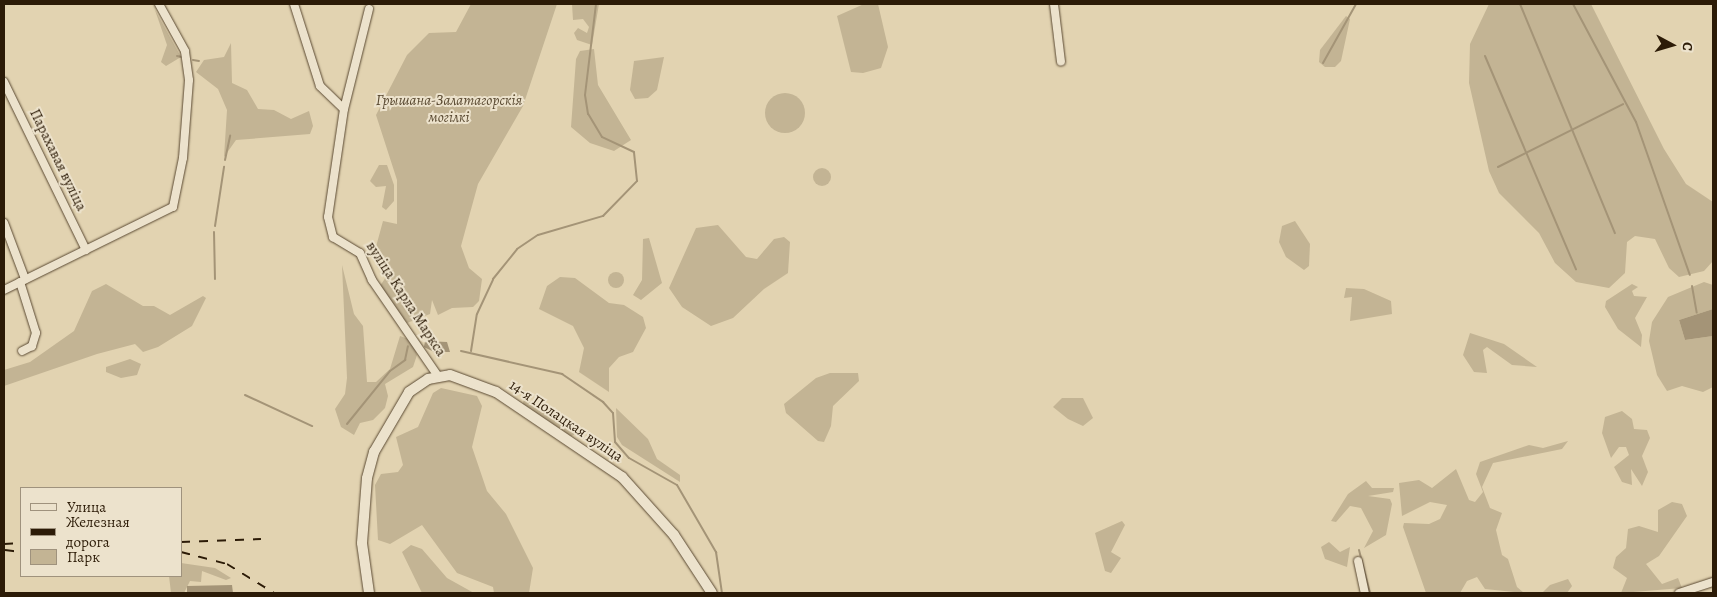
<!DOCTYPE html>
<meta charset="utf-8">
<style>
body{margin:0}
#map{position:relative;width:1717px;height:597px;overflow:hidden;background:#e2d3b1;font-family:Alegreya,serif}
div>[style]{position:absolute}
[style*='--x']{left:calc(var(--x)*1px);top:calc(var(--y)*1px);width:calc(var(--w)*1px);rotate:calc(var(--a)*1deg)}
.green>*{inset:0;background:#c3b494}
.round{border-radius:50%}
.water>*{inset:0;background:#a49477}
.stream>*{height:2px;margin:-1px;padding:0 1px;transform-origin:1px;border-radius:1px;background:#a49477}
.roads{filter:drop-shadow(0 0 1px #5a4932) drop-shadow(0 0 1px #5a4932)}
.street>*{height:8px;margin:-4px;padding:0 4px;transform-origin:4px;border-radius:4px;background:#ece2cc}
.secondary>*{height:10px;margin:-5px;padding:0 5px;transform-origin:5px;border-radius:5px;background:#ece2cc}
.rail>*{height:2px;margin-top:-1px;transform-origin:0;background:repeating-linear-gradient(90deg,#2c1b07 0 9px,transparent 0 18px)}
span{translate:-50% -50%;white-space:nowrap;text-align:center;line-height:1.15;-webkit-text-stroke:4px #ece2cc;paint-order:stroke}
.park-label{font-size:15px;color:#594931;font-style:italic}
.street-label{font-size:15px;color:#2c1b07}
.frame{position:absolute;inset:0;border:5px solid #2c1b07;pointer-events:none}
.legend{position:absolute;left:20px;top:487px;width:162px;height:90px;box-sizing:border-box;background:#ece2cc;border:1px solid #9f927d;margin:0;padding:6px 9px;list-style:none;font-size:15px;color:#2c1b07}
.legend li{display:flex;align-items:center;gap:10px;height:25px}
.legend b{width:25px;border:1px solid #9f927d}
.north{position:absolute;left:1647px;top:20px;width:50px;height:50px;-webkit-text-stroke:4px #ece2cc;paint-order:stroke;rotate:96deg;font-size:14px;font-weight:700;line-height:20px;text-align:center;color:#2c1b07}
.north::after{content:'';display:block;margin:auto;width:18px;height:22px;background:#2c1b07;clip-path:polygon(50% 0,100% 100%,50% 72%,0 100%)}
</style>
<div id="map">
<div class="green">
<div style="clip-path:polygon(471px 4px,557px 4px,523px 106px,478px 184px,461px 246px,469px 268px,482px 279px,479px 301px,473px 307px,452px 308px,438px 315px,432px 300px,430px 314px,407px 323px,380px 286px,388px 274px,374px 254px,383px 221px,397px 224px,397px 180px,376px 115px,407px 55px,429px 33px,456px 32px)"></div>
<div style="clip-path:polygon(572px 4px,599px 4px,592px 45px,577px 40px,574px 33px,578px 28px,587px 33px,589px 27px,583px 19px,573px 20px)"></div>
<div style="clip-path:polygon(864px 4px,878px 4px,888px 47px,881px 68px,863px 73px,851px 72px,837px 16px)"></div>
<div style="clip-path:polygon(1489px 4px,1591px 4px,1664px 149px,1686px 184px,1713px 202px,1713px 261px,1704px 271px,1679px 277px,1669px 268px,1655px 239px,1635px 236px,1627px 242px,1625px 273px,1609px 288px,1576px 282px,1555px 263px,1539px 233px,1499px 193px,1489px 171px,1469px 83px,1470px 44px)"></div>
<div style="clip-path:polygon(155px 10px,181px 57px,166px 66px,161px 62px,167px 45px)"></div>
<div style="clip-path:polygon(1346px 16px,1350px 19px,1341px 61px,1335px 67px,1325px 67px,1319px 62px,1320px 50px)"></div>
<div style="clip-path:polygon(231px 43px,232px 83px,247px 90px,258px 109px,274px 110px,291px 119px,309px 111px,313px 126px,310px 134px,236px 140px,224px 157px,227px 110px,218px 89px,196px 72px,204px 60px,224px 57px)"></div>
<div style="clip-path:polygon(594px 49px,598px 85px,631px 140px,614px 151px,590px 143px,571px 127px,576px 59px,580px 51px)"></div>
<div style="clip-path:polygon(664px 57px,657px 90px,648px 98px,635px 99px,630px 90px,634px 61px)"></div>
<div class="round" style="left:765px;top:93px;width:40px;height:40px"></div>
<div style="clip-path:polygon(379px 165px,387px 165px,394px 185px,394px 201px,386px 210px,382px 207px,386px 186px,376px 187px,370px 181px)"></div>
<div class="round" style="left:813px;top:168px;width:18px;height:18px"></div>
<div style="clip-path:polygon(1295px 221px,1310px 244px,1309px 266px,1304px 270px,1286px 257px,1279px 242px,1282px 226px)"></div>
<div style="clip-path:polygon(718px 225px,746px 257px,757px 259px,774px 239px,784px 237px,790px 242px,788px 273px,764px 289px,733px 318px,711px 326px,682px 307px,669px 288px,696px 228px)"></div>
<div style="clip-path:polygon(649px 238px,662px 283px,641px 300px,633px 295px,642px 280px,643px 239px)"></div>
<div style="clip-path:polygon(342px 265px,354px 314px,363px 326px,367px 382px,376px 382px,390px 369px,400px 336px,411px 340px,417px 355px,413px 367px,385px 384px,388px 396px,385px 408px,373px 420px,360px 423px,354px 435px,341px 427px,335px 409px,345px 394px,347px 378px)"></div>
<div class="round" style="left:608px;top:272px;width:16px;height:16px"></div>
<div style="clip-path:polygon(560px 277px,575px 278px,609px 303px,624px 305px,643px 317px,646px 328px,633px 352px,619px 357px,609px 368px,609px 392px,579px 372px,584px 348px,573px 326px,539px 309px,547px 286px)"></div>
<div style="clip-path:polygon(1704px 282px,1713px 285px,1713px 309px,1679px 320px,1685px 340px,1713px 336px,1713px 387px,1703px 392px,1682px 386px,1667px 391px,1657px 375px,1649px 341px,1652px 322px,1668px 297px)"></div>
<div style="clip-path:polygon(106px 284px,143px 306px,154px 306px,170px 315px,203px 296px,206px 298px,192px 326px,158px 347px,143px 352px,135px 344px,97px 354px,4px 386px,4px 370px,30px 362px,74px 331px,92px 291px)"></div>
<div style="clip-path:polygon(1632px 284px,1638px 287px,1632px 291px,1634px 296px,1647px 297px,1635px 318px,1642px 335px,1641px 347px,1618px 329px,1605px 307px,1606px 301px)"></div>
<div style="clip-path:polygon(1346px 288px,1364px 289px,1391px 301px,1392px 314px,1350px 321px,1352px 297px,1344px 298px)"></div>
<div style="clip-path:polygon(1470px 333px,1504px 344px,1537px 367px,1512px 365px,1487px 347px,1483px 350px,1487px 373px,1474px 372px,1463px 355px)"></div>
<div style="clip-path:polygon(130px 359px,141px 364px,137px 375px,121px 378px,106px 372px,106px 367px)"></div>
<div style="clip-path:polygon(830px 373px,858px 373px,859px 381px,833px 406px,831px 426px,824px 442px,818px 441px,786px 413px,784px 404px,816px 378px)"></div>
<div style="clip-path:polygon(441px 388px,477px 396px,482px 406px,472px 447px,487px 491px,506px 514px,533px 568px,529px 593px,494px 593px,493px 587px,457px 573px,422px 525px,390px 544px,378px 540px,375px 485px,381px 474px,398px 472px,403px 465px,396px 437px,418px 427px,433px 393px)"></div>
<div style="clip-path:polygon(524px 395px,528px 401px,577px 434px,571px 436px,523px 404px)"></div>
<div style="clip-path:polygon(1062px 398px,1083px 398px,1093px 418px,1083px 426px,1068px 419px,1053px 407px)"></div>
<div style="clip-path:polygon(616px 408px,648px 439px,657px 459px,680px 475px,680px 482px,622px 445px,617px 437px)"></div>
<div style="clip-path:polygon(1622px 411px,1632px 419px,1634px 429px,1647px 430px,1650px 438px,1642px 456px,1648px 472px,1642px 486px,1631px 469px,1632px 485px,1622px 482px,1614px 467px,1629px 455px,1626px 447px,1619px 447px,1611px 458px,1602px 433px,1605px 417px)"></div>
<div style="clip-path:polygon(1568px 441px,1562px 449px,1493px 463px,1482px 487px,1490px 508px,1502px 513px,1496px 530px,1502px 555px,1508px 559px,1517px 587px,1524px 593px,1485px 589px,1477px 577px,1467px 581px,1460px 593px,1426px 593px,1403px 527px,1404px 523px,1429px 524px,1440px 519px,1447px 505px,1430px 502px,1402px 516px,1399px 483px,1419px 480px,1432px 488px,1456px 469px,1469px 500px,1475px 502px,1483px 492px,1476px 474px,1480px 462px,1529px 445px,1543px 448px)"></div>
<div style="clip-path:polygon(1366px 481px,1372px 488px,1394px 488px,1393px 492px,1368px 496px,1390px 499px,1392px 504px,1386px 535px,1364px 548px,1373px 531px,1361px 508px,1350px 506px,1336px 522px,1331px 521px,1348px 494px)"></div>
<div style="clip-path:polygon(1672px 502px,1682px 504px,1687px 516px,1659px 556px,1646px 564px,1662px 584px,1678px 578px,1682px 588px,1621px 593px,1627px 578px,1613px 568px,1616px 557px,1626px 548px,1628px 529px,1639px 526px,1658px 532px,1658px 510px)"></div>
<div style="clip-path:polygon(1122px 521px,1125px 525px,1111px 552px,1121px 558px,1111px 573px,1105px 571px,1095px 533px)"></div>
<div style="clip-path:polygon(1329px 542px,1340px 552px,1350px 547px,1347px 567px,1325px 559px,1321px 547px)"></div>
<div style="clip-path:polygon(411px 545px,422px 549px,447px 578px,474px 593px,422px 593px,402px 552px)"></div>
<div style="clip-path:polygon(181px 563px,215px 568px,231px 578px,226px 580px,202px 571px,201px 582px,190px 581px,184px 593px,171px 593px,169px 576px,181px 576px)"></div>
<div style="clip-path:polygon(1568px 579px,1572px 586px,1567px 593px,1542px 593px,1550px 585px)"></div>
</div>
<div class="water">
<div style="clip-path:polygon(1713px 309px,1713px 336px,1685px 340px,1679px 320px)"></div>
<div style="clip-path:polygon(425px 341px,447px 342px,450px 352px,434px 352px,424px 347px)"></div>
<div style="clip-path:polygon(232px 585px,233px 593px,187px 593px,187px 586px)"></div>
</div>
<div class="stream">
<div style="--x:1520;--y:4;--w:248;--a:67.5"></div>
<div style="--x:1573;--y:4;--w:134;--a:61.9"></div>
<div style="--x:1636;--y:122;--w:162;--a:70.6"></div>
<div style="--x:177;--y:56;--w:5;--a:11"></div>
<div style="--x:1485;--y:56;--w:232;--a:66.9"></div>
<div style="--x:193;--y:60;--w:6;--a:9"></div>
<div style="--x:1323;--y:63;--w:68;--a:-60.8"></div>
<div style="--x:225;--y:160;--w:25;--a:-78"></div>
<div style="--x:1498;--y:167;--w:140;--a:-26.7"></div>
<div style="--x:215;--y:226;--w:60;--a:-81.3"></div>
<div style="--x:214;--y:232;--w:47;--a:88.8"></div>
<div style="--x:1692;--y:286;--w:27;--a:80"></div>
<div style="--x:461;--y:351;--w:104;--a:12.8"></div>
<div style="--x:562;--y:374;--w:50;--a:34.3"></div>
<div style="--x:603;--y:402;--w:15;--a:48"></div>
<div style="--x:613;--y:413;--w:29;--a:86"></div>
<div style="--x:615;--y:442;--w:21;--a:49"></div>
<div style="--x:629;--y:458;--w:55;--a:29.4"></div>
<div style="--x:677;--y:485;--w:78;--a:59.8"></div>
<div style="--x:716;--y:552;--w:41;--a:81.7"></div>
<div style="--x:471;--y:351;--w:37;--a:-81"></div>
<div style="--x:477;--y:314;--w:38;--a:-65"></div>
<div style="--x:493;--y:279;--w:38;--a:-51"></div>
<div style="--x:517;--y:249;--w:25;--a:-34"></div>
<div style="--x:538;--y:235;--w:68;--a:-16.3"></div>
<div style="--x:603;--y:216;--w:49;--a:-45.8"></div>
<div style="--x:637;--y:181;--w:29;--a:-96"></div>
<div style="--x:634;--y:152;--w:35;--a:-155"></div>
<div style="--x:602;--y:137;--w:27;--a:-121"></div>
<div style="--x:588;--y:114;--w:19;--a:-99"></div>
<div style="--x:585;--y:95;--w:92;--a:-83.1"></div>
<div style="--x:245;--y:395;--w:74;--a:24.8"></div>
<div style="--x:347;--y:424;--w:68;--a:-50.9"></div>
<div style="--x:390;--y:371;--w:19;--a:-36"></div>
<div style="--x:405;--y:360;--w:14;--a:-78"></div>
<div style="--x:1359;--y:550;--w:44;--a:75.7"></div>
</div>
<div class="roads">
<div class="street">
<div style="--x:294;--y:4;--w:86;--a:72.4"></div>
<div style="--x:320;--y:86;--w:33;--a:44"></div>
<div style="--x:1054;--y:4;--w:58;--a:83.1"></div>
<div style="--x:369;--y:9;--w:103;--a:104"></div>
<div style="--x:344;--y:109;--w:109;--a:98.4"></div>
<div style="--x:328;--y:217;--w:21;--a:76"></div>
<div style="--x:333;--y:237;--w:31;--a:31"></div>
<div style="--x:360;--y:253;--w:30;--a:66"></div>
<div style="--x:372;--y:280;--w:116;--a:55.5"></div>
<div style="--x:4;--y:82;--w:187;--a:64"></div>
<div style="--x:4;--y:223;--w:60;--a:69.4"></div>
<div style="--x:20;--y:282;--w:53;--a:72.6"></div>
<div style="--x:36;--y:333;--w:14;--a:107"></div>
<div style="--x:32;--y:346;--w:11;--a:153"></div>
<div style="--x:4;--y:290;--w:188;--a:-26.2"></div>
<div style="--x:173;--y:207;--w:50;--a:-78.5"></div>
<div style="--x:183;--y:158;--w:78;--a:-85.6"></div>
<div style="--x:189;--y:80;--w:29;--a:-98"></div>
<div style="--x:185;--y:51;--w:54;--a:-119"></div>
<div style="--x:1358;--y:561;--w:33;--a:78"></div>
<div style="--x:1679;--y:593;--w:36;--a:-18"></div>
</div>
<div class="secondary">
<div style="--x:369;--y:593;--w:50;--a:-98"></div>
<div style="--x:362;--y:543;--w:65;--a:-85.6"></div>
<div style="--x:367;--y:478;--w:27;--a:-75"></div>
<div style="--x:374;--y:452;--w:69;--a:-59.7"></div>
<div style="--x:409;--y:392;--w:23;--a:-34"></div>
<div style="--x:428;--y:379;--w:22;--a:-10"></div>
<div style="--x:450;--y:375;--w:49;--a:20.3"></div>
<div style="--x:496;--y:392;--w:152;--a:34"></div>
<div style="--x:622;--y:477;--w:78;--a:48.1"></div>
<div style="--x:674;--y:535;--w:69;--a:56.8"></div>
</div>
</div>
<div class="rail">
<div style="--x:181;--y:542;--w:80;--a:-2.1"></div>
<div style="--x:4;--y:544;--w:17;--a:-3"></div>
<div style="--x:5;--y:550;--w:16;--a:7"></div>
<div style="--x:181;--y:552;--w:48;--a:14.6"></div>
<div style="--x:227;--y:564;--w:55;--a:31.7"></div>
</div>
<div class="park-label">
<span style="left:449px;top:109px">Грышана-Залатагорскія<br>могілкі</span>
</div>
<div class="street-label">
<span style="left:58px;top:160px;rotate:64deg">Парахавая вуліца</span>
<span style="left:406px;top:299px;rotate:57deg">вуліца Карла Маркса</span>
<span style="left:566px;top:421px;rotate:34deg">14-я Полацкая вуліца</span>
</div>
<div class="frame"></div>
<ul class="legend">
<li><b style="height:6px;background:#ece2cc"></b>Улица</li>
<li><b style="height:6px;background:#2c1b07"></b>Железная дорога</li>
<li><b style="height:14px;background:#c3b494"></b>Парк</li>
</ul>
<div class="north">С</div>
</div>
